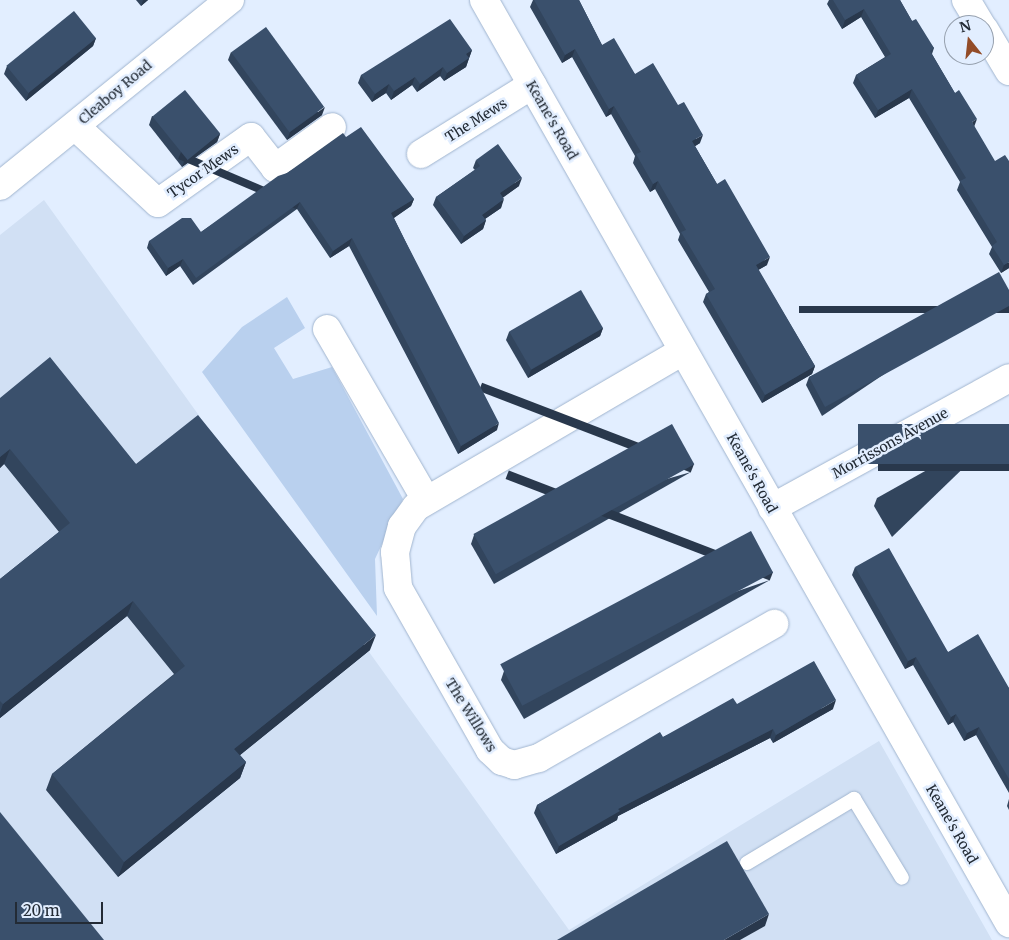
<!DOCTYPE html>
<style>
body{margin:0}
#map{position:relative;width:1009px;height:940px;overflow:hidden;background:#e2eeff;font-family:Merriweather,serif}
div>[style]{position:absolute}
[style*='--x']{left:calc(var(--x)*1px);top:calc(var(--y)*1px);width:calc(var(--w)*1px);rotate:calc(var(--a)*1deg)}
.built>*{inset:0;background:#d1e0f4}
.green>*{inset:0;background:#b9d0ee}
.roads{filter:drop-shadow(0 0 1px #a1b5cf) drop-shadow(0 0 1px #a1b5cf)}
.lane>*{height:14px;margin:-7px;padding:0 7px;transform-origin:7px;border-radius:7px;background:#fff}
.street>*{height:28px;margin:-14px;padding:0 14px;transform-origin:14px;border-radius:14px;background:#fff}
.secondary>*{height:28px;margin:-14px;padding:0 14px;transform-origin:14px;border-radius:14px;background:#fff}
.wall>*{inset:0;background:#32455d}
.shaded-wall>*{inset:0;background:#29384c;transform-origin:0 0}
.building>*{inset:0;background:#3a506c;transform-origin:0 0}
span{translate:-50% -50%;white-space:nowrap;text-align:center;line-height:1.15;-webkit-text-stroke:5px #e2eeff;paint-order:stroke}
.street-label{font-size:14px;color:#232b35}
.north{position:absolute;left:944px;top:15px;width:50px;height:50px;box-sizing:border-box;background:#e2eeff;border:1px solid #96a0ae;border-radius:50%;rotate:344deg;font-size:14px;font-weight:700;line-height:20px;text-align:center;color:#232b35}
.north::after{content:'';display:block;margin:auto;width:18px;height:22px;background:#934c28;clip-path:polygon(50% 0,100% 100%,50% 72%,0 100%)}
.scale{position:absolute;left:15px;top:902px;width:88px;height:22px;box-sizing:border-box;border:2px solid #232b35;border-top:0;padding-left:6px;font-size:15px;line-height:18px;white-space:nowrap;color:#232b35;-webkit-text-stroke:4px #e2eeff;paint-order:stroke}
</style>
<div id="map">
<div class="built">
<div style="clip-path:polygon(44px 200px,569px 930px,879px 741px,992px 940px,0 940px,0 235px)"></div>
</div>
<div class="green">
<div style="clip-path:polygon(287px 297px,305px 328px,274px 348px,293px 379px,332px 367px,403px 499px,375px 559px,377px 616px,202px 372px,242px 327px)"></div>
</div>
<div class="roads">
<div class="lane">
<div style="--x:747;--y:863;--w:125;--a:-30.9"></div>
<div style="--x:854;--y:799;--w:92;--a:58.7"></div>
</div>
<div class="street">
<div style="--x:966;--y:0;--w:29;--a:59"></div>
<div style="--x:984;--y:29;--w:49;--a:59.2"></div>
<div style="--x:75;--y:126;--w:113;--a:42.9"></div>
<div style="--x:158;--y:203;--w:114;--a:-35.4"></div>
<div style="--x:251;--y:137;--w:39;--a:52"></div>
<div style="--x:275;--y:168;--w:70;--a:-35.7"></div>
<div style="--x:421;--y:154;--w:131;--a:-31.9"></div>
<div style="--x:327;--y:329;--w:198;--a:59.9"></div>
<div style="--x:683;--y:351;--w:309;--a:149.7"></div>
<div style="--x:416;--y:507;--w:24;--a:126"></div>
<div style="--x:402;--y:526;--w:27;--a:105"></div>
<div style="--x:395;--y:552;--w:36;--a:85"></div>
<div style="--x:398;--y:588;--w:186;--a:60.4"></div>
<div style="--x:490;--y:750;--w:16;--a:43"></div>
<div style="--x:502;--y:761;--w:13;--a:18"></div>
<div style="--x:514;--y:765;--w:26;--a:-16"></div>
<div style="--x:539;--y:758;--w:271;--a:-29.7"></div>
<div style="--x:772;--y:508;--w:270;--a:-28.7"></div>
</div>
<div class="secondary">
<div style="--x:484;--y:0;--w:1062;--a:60.37"></div>
<div style="--x:0;--y:186;--w:296;--a:-39"></div>
</div>
</div>
<div class="wall">
<div style="clip-path:polygon(136px 0,148px 0,141px 6px)"></div>
<div style="clip-path:polygon(533px 0,579px 0,602px 45px,635px 74px,700px 143px,695px 146px,717px 184px,767px 265px,758px 270px,815px 366px,812px 374px,762px 403px,703px 302px,706px 294px,709px 292px,678px 240px,680px 234px,655px 189px,650px 192px,633px 163px,635px 156px,611px 114px,606px 117px,572px 57px,562px 63px,530px 7px)"></div>
<div style="clip-path:polygon(829px 0,900px 0,912px 21px,934px 48px,932px 54px,974px 126px,1009px 268px,1001px 273px,989px 254px,992px 247px,957px 190px,960px 182px,909px 98px,875px 118px,853px 83px,856px 75px,885px 57px,861px 17px,842px 29px,827px 4px)"></div>
<div style="clip-path:polygon(96px 38px,93px 46px,26px 101px,4px 74px,7px 66px)"></div>
<div style="clip-path:polygon(472px 50px,466px 67px,444px 81px,440px 76px,417px 92px,412px 85px,391px 100px,386px 93px,372px 102px,358px 83px,361px 75px)"></div>
<div style="clip-path:polygon(231px 52px,322px 115px,287px 140px,228px 60px)"></div>
<div style="clip-path:polygon(152px 116px,220px 134px,217px 142px,182px 167px,149px 125px)"></div>
<div style="clip-path:polygon(346px 137px,414px 199px,411px 206px,394px 218px,497px 430px,458px 454px,349px 246px,330px 258px,297px 209px,193px 285px,180px 266px,166px 276px,147px 248px,149px 241px,201px 232px,287px 173px)"></div>
<div style="clip-path:polygon(476px 160px,519px 186px,503px 197px,501px 208px,485px 219px,486px 220px,483px 229px,461px 244px,433px 205px,436px 197px,475px 170px,473px 168px)"></div>
<div style="clip-path:polygon(1009px 290px,822px 416px,806px 385px,809px 377px)"></div>
<div style="clip-path:polygon(603px 328px,600px 336px,528px 378px,506px 340px,509px 332px)"></div>
<div style="clip-path:polygon(0 398px,136px 464px,370px 650px,240px 755px,246px 762px,240px 778px,118px 877px,46px 790px,52px 774px,174px 674px,127px 616px,0 718px,0 579px,59px 532px,4px 464px,0 468px)"></div>
<div style="clip-path:polygon(1009px 424px,892px 537px,874px 506px,877px 498px)"></div>
<div style="clip-path:polygon(691px 472px,494px 584px,471px 544px,474px 535px)"></div>
<div style="clip-path:polygon(855px 567px,948px 652px,1009px 688px,1009px 793px,976px 735px,964px 741px,953px 722px,948px 725px,913px 665px,905px 669px,852px 575px)"></div>
<div style="clip-path:polygon(770px 580px,524px 719px,501px 680px,504px 671px)"></div>
<div style="clip-path:polygon(737px 704px,833px 709px,773px 743px,770px 738px,618px 816px,617px 820px,556px 854px,534px 813px,537px 805px,663px 737px)"></div>
<div style="clip-path:polygon(1009px 799px,1009px 810px,1007px 806px)"></div>
</div>
<div class="shaded-wall">
<div style="clip-path:polygon(143px 0,148px 0,141px 6px)"></div>
<div style="clip-path:polygon(864px 9px,861px 17px,842px 29px,845px 20px)"></div>
<div style="clip-path:polygon(96px 38px,93px 46px,26px 101px,29px 92px)"></div>
<div style="clip-path:polygon(575px 49px,572px 57px,562px 63px,565px 55px)"></div>
<div style="clip-path:polygon(472px 50px,469px 58px,466px 54px)"></div>
<div style="clip-path:polygon(469px 58px,466px 67px,444px 81px,447px 73px)"></div>
<div style="clip-path:polygon(443px 67px,440px 76px,417px 92px,420px 84px)"></div>
<div style="clip-path:polygon(415px 77px,412px 85px,391px 100px,394px 91px)"></div>
<div style="clip-path:polygon(389px 84px,386px 93px,372px 102px,375px 94px)"></div>
<div style="clip-path:polygon(912px 89px,909px 98px,875px 118px,878px 110px)"></div>
<div style="clip-path:polygon(614px 106px,611px 114px,606px 117px,609px 109px)"></div>
<div style="clip-path:polygon(325px 107px,322px 115px,287px 140px,290px 132px)"></div>
<div style="clip-path:polygon(977px 119px,974px 127px,972px 122px)"></div>
<div style="clip-path:polygon(220px 134px,217px 142px,182px 167px,185px 159px)"></div>
<div style="clip-path:polygon(703px 135px,700px 143px,689px 150px,692px 141px)"></div>
<div style="clip-path:polygon(522px 178px,519px 186px,497px 202px,500px 193px)"></div>
<div style="clip-path:polygon(658px 181px,655px 189px,650px 192px,653px 184px)"></div>
<div style="clip-path:polygon(414px 199px,411px 206px,389px 221px,391px 213px)"></div>
<div style="clip-path:polygon(504px 199px,501px 208px,479px 223px,482px 215px)"></div>
<div style="left:300px;top:202px;width:8px;height:129px;rotate:113deg"></div>
<div style="clip-path:polygon(486px 220px,483px 229px,461px 244px,464px 236px)"></div>
<div style="clip-path:polygon(352px 238px,349px 246px,330px 258px,333px 251px)"></div>
<div style="clip-path:polygon(770px 257px,767px 265px,753px 273px,756px 265px)"></div>
<div style="clip-path:polygon(183px 259px,180px 266px,166px 276px,168px 268px)"></div>
<div style="clip-path:polygon(1009px 262px,1009px 268px,1001px 273px,1004px 265px)"></div>
<div style="left:1009px;top:306px;width:7px;height:210px;rotate:90deg"></div>
<div style="clip-path:polygon(603px 328px,600px 336px,528px 378px,531px 370px)"></div>
<div style="clip-path:polygon(815px 366px,812px 374px,762px 403px,765px 395px)"></div>
<div style="clip-path:polygon(499px 423px,497px 430px,458px 454px,461px 446px)"></div>
<div style="clip-path:polygon(10px 449px,4px 464px,0 468px,0 457px)"></div>
<div style="left:694px;top:464px;width:9px;height:227px;rotate:111deg"></div>
<div style="left:1009px;top:464px;width:7px;height:131px;rotate:90deg"></div>
<div style="left:773px;top:572px;width:9px;height:283px;rotate:111deg"></div>
<div style="clip-path:polygon(133px 601px,127px 616px,0 718px,0 713px,3px 704px)"></div>
<div style="clip-path:polygon(376px 635px,370px 650px,229px 764px,234px 749px)"></div>
<div style="clip-path:polygon(916px 657px,913px 665px,905px 669px,908px 661px)"></div>
<div style="clip-path:polygon(836px 700px,833px 709px,773px 743px,776px 735px)"></div>
<div style="clip-path:polygon(956px 714px,953px 722px,948px 725px,951px 717px)"></div>
<div style="clip-path:polygon(979px 727px,976px 735px,964px 741px,967px 733px)"></div>
<div style="clip-path:polygon(773px 729px,770px 738px,618px 816px,617px 820px,556px 854px,559px 846px,618px 809px)"></div>
<div style="clip-path:polygon(246px 762px,240px 778px,118px 877px,124px 862px)"></div>
<div style="clip-path:polygon(769px 914px,765px 926px,740px 940px,724px 940px)"></div>
</div>
<div class="building">
<div style="clip-path:polygon(534px 0,579px 0,602px 45px,614px 38px,635px 74px,653px 63px,678px 105px,684px 102px,703px 135px,692px 141px,717px 184px,725px 179px,770px 257px,756px 265px,815px 366px,765px 395px,706px 294px,715px 289px,681px 232px,686px 230px,658px 181px,653px 184px,636px 154px,641px 152px,614px 106px,609px 109px,575px 49px,565px 55px)"></div>
<div style="clip-path:polygon(833px 0,900px 0,912px 21px,916px 19px,934px 48px,930px 51px,955px 93px,959px 90px,977px 119px,972px 122px,995px 161px,1005px 155px,1009px 161px,1009px 262px,1004px 265px,992px 246px,997px 242px,960px 181px,966px 178px,912px 89px,878px 110px,856px 75px,891px 54px,864px 9px,845px 20px)"></div>
<div style="left:74px;top:11px;width:35px;height:87px;rotate:51deg"></div>
<div style="clip-path:polygon(450px 19px,472px 50px,466px 54px,469px 58px,447px 73px,443px 67px,420px 84px,415px 77px,394px 91px,389px 84px,375px 94px,361px 75px)"></div>
<div style="left:266px;top:27px;width:99px;height:43px;rotate:54deg"></div>
<div style="left:185px;top:90px;width:56px;height:42px;rotate:51deg"></div>
<div style="clip-path:polygon(361px 127px,414px 199px,391px 213px,499px 423px,461px 446px,352px 238px,333px 251px,300px 202px,196px 278px,183px 259px,168px 268px,149px 241px,182px 218px,191px 218px,201px 232px,278px 176px,287px 173px,343px 133px,346px 137px)"></div>
<div style="clip-path:polygon(498px 144px,522px 178px,500px 193px,504px 199px,482px 215px,486px 220px,464px 236px,436px 197px,480px 166px,476px 160px)"></div>
<div style="clip-path:polygon(999px 272px,1009px 290px,1009px 306px,825px 407px,809px 377px)"></div>
<div style="left:581px;top:290px;width:44px;height:83px;rotate:60deg"></div>
<div style="clip-path:polygon(50px 357px,136px 464px,198px 415px,376px 635px,234px 749px,246px 762px,124px 862px,52px 774px,185px 666px,133px 601px,3px 704px,0 701px,0 579px,70px 523px,10px 449px,0 457px,0 398px)"></div>
<div style="left:672px;top:424px;width:46px;height:227px;rotate:61deg"></div>
<div style="left:1009px;top:424px;width:40px;height:151px;rotate:90deg"></div>
<div style="left:751px;top:531px;width:47px;height:284px;rotate:62deg"></div>
<div style="clip-path:polygon(889px 548px,948px 652px,978px 634px,1009px 688px,1009px 779px,979px 727px,967px 733px,956px 714px,951px 717px,916px 657px,908px 661px,855px 567px)"></div>
<div style="clip-path:polygon(814px 661px,836px 700px,776px 735px,773px 729px,618px 809px,620px 811px,559px 846px,537px 805px,660px 732px,663px 737px,733px 698px,737px 704px)"></div>
<div style="clip-path:polygon(0 812px,104px 940px,0 940px)"></div>
<div style="clip-path:polygon(727px 841px,769px 914px,724px 940px,557px 940px)"></div>
</div>
<div class="street-label">
<span style="left:115px;top:92px;rotate:-40deg">Cleaboy Road</span>
<span style="left:476px;top:120px;rotate:-32deg">The Mews</span>
<span style="left:552px;top:120px;rotate:60deg">Keane's Road</span>
<span style="left:203px;top:171px;rotate:-35deg">Tycor Mews</span>
<span style="left:890px;top:443px;rotate:-29deg">Morrissons Avenue</span>
<span style="left:752px;top:473px;rotate:61deg">Keane's Road</span>
<span style="left:471px;top:715px;rotate:58deg">The Willows</span>
<span style="left:952px;top:824px;rotate:60deg">Keane's Road</span>
</div>
<div class="north">N</div>
<div class="scale">20 m</div>
</div>
